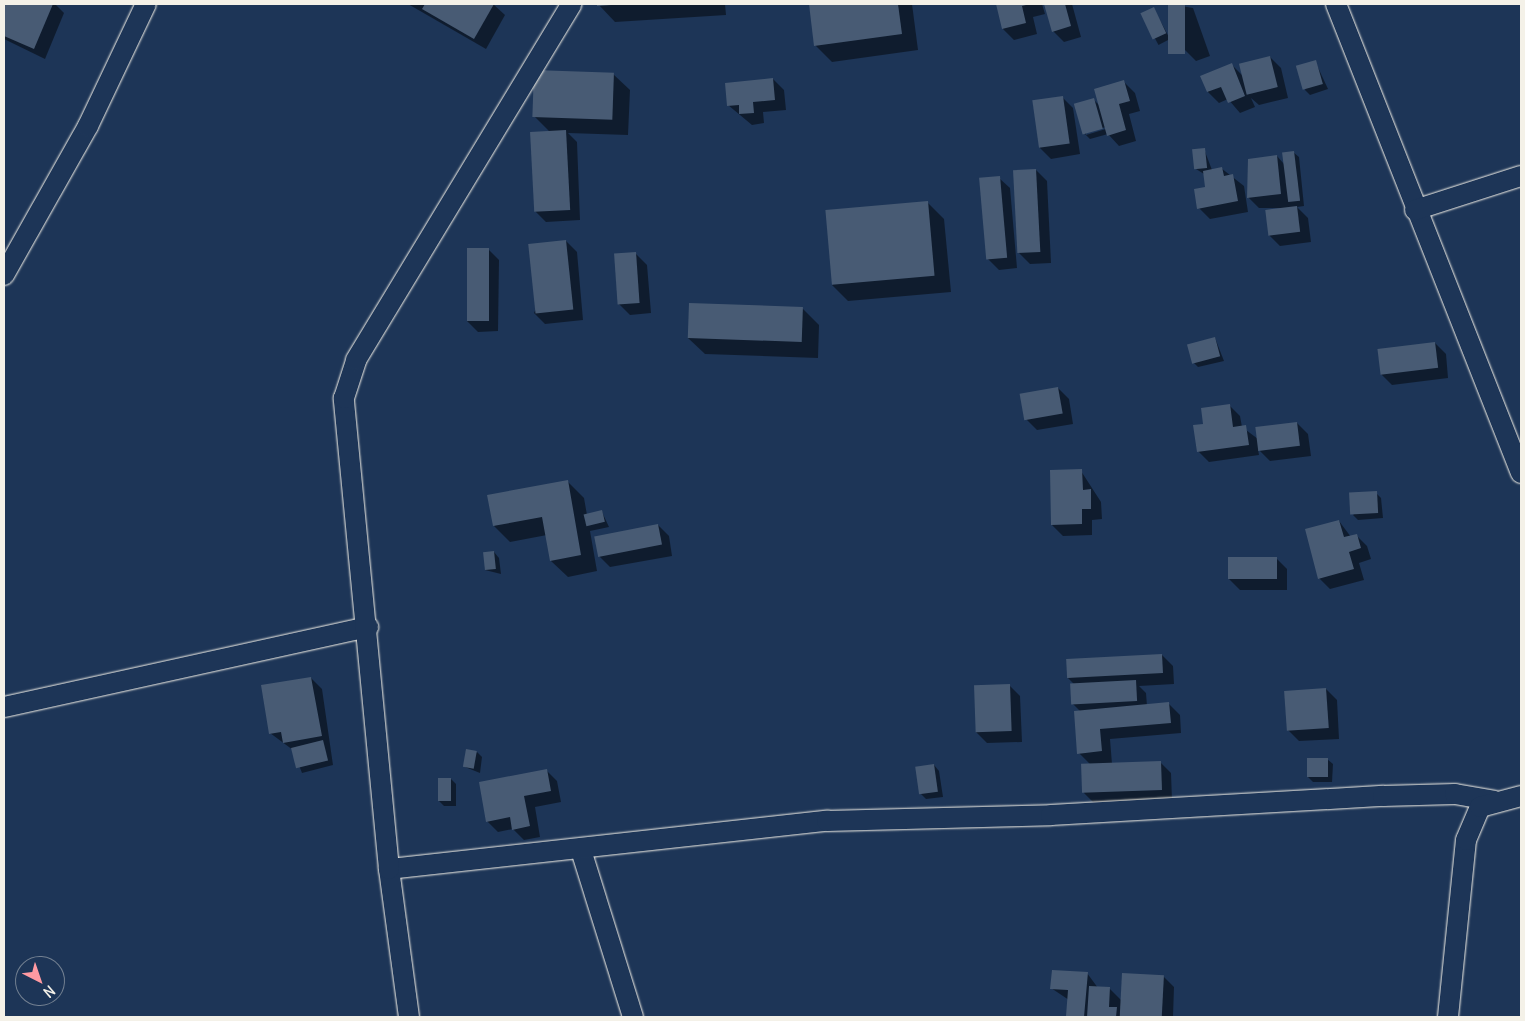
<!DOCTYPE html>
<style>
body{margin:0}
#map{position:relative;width:1525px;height:1021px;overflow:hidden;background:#1d3557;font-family:Delius,sans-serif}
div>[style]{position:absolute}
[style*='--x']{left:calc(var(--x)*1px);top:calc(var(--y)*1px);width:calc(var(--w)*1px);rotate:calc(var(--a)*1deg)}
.shadow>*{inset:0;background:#0007;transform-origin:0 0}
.building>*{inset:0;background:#485b74;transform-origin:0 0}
.roads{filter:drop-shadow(0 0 1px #f4f1e8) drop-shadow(0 0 1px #f4f1e8)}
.street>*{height:20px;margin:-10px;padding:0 10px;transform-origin:10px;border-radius:10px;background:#1d3557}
span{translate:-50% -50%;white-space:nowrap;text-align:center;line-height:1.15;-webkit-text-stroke:5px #1d3557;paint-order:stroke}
.frame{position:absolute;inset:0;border:5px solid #f4f1e8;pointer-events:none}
.north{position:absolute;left:15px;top:956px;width:50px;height:50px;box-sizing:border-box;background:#1d3557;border:1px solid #738091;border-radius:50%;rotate:139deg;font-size:14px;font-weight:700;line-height:20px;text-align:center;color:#f4f1e8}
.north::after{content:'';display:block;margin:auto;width:18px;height:22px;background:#ff9aa2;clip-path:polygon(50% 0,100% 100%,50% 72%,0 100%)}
</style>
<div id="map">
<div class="shadow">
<div style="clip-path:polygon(4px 4px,55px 4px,64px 13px,45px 59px,4px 39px)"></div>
<div style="clip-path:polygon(408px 4px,493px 4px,505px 15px,486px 49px)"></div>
<div style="clip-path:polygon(598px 4px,725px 4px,726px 15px,615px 22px)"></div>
<div style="clip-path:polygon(810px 4px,912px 4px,918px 50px,832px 62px,815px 45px)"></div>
<div style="clip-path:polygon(997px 4px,1042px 4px,1045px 14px,1033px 17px,1037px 34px,1014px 40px,1003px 29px)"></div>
<div style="clip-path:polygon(1045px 4px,1072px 4px,1081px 37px,1064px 42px,1053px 31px)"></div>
<div style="clip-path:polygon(1169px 4px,1193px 8px,1210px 56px,1196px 61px,1185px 50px)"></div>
<div style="left:1154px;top:9px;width:34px;height:13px;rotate:62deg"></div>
<div style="clip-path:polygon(1270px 57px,1281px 68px,1288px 98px,1259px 105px,1251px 98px,1255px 107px,1240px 113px,1228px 99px,1219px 103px,1208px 92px,1202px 77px,1232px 65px,1244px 77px)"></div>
<div style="clip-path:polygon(1315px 61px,1328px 89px,1310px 95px,1305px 90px)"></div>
<div style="clip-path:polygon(613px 74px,630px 90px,628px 135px,568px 133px,577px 142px,580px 220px,546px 222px,535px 211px,550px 132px,534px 116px)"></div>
<div style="clip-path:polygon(773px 79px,784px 90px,786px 110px,763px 112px,764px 123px,752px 125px,728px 105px)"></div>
<div style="clip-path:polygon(evenodd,1124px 82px,1135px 93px,1140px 111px,1129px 114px,1136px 141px,1119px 146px,1108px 134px,1090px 139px,1085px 134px,1093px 99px,1100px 106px,1124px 82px,1109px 126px,1109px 128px,1086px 135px,1086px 133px,1109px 126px)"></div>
<div style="clip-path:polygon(1062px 97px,1073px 108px,1080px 154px,1051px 159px,1040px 148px,1033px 101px)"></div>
<div style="clip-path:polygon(1204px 149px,1212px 170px,1221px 168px,1244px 186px,1248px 212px,1210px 219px,1199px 208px,1207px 188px,1204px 174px,1196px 169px)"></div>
<div style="clip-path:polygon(1293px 152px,1299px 157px,1304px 206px,1297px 207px,1308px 218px,1311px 242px,1280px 246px,1269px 235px,1294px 208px,1259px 208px,1248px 197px,1277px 156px,1284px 164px)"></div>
<div style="clip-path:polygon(1036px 170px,1047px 181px,1051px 263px,1030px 264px,1019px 253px)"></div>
<div style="clip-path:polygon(999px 178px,1010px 188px,1017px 268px,999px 270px,988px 259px)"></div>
<div style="clip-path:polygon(928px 203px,944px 219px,951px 292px,848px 301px,832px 285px)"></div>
<div style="clip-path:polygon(566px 241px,577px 252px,583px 320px,545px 324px,534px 313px)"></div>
<div style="clip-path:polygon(488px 249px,499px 260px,498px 331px,478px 332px,467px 321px)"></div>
<div style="clip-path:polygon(636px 254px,647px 265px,651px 313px,630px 315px,619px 304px)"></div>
<div style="clip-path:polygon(803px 309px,819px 325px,818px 358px,705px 354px,688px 338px)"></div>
<div style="clip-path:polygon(1215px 338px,1224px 361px,1198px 367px,1193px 362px)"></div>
<div style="clip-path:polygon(1435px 343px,1446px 354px,1448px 378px,1392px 385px,1381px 374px)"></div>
<div style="clip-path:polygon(1058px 388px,1069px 399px,1073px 424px,1037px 430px,1026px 419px)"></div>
<div style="clip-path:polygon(1229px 405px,1240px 416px,1242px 427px,1258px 439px,1297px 423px,1308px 434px,1311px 456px,1270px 461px,1258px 449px,1259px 455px,1209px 462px,1198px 451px,1204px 425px)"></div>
<div style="clip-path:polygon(1081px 471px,1101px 502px,1102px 519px,1092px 520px,1092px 535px,1063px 536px,1052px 525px)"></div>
<div style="clip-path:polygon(568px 482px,584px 498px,587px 515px,602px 512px,609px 527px,590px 531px,597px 571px,568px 577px,551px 561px,547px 535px,510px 542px,494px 526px)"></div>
<div style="clip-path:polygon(1376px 493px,1381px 498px,1383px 518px,1358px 520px,1353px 515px)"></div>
<div style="clip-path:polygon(1339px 521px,1351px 537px,1356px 535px,1367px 546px,1371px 559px,1359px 563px,1364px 580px,1330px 589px,1319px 578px)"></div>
<div style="clip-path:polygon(658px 525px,669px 536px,672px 556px,610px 567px,599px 556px)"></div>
<div style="clip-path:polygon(494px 552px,499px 558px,501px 574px,485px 570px)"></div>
<div style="clip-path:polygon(1276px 558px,1287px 569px,1287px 590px,1240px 590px,1229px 579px)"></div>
<div style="clip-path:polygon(1162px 655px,1173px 666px,1174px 684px,1139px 686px,1146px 693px,1147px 706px,1169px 704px,1180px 715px,1181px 733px,1110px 739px,1112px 764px,1160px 762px,1171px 773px,1172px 800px,1095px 804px,1084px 793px,1091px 765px,1079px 753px,1080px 711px,1072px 703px,1074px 684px,1068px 678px)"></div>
<div style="clip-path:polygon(311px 678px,322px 689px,333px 765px,302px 773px,293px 750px,270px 733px)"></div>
<div style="clip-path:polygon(1009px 685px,1020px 696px,1022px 742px,987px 743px,976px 732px)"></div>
<div style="clip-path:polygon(1326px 689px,1337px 700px,1339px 739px,1299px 741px,1288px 730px)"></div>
<div style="clip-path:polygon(477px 752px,482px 757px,480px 773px,465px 767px)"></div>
<div style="clip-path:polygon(1327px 759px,1333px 764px,1332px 782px,1313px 782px,1308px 777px)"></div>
<div style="clip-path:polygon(934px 765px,939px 771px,943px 797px,926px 799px,921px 794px)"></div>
<div style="clip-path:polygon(546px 770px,557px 781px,561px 802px,535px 807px,540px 837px,524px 840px,513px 829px,498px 832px,487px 821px)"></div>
<div style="clip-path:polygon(451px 779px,456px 784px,456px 806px,444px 806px,439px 801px)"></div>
<div style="clip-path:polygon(1087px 973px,1098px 988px,1109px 988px,1122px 1001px,1163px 976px,1174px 987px,1173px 1017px,1069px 1017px,1069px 1000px,1051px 988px)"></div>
</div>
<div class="building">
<div style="clip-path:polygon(4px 4px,53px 4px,34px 49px,4px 36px)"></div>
<div style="clip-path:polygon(425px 4px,494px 4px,474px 39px,422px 9px)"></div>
<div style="clip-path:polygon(597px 4px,611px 4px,611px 5px,597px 6px)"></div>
<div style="clip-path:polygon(809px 4px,898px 4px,902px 34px,814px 46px)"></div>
<div style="clip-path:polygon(996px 4px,1030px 4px,1022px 6px,1026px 23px,1002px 29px)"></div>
<div style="clip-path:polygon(1044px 4px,1065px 4px,1071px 26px,1052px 32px)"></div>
<div style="left:1168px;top:4px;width:17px;height:50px"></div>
<div style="left:1154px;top:7px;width:29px;height:15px;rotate:65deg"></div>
<div style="left:1270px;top:56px;width:32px;height:32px;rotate:76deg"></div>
<div style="left:1316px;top:60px;width:25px;height:21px;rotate:74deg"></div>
<div style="clip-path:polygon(1232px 63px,1245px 96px,1228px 103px,1221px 87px,1207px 92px,1200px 76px)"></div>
<div style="left:534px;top:70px;width:80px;height:47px;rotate:2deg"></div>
<div style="clip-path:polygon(773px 78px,775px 100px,753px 102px,754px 113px,739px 114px,739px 105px,727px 106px,725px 83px)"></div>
<div style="clip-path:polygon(1124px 80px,1130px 101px,1119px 104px,1126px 130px,1107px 136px,1094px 89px)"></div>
<div style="left:1063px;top:96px;width:48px;height:31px;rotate:82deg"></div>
<div style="left:1094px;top:98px;width:32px;height:21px;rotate:74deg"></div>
<div style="left:566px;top:130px;width:80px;height:36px;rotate:87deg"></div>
<div style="left:1205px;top:148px;width:20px;height:13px;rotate:84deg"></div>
<div style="left:1294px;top:151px;width:50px;height:12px;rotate:83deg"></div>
<div style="clip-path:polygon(1277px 155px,1281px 194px,1247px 198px,1248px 159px)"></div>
<div style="clip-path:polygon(1222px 167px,1224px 176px,1233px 174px,1238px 201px,1197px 209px,1194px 189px,1205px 187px,1203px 171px)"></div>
<div style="left:1036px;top:169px;width:83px;height:23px;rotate:87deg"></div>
<div style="left:1000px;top:176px;width:82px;height:21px;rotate:85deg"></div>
<div style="left:928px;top:201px;width:75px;height:103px;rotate:85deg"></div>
<div style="left:1297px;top:206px;width:26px;height:32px;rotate:83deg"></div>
<div style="left:566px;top:240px;width:70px;height:38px;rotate:84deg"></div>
<div style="left:467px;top:248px;width:22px;height:73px"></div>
<div style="left:636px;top:252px;width:51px;height:22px;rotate:86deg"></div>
<div style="left:689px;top:303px;width:114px;height:35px;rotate:2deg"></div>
<div style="left:1215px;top:337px;width:20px;height:29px;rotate:75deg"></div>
<div style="left:1435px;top:342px;width:26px;height:58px;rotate:83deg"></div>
<div style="left:1058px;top:387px;width:27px;height:39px;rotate:80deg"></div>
<div style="clip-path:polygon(1230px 404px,1233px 427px,1246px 425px,1249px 445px,1197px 452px,1193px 425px,1203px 424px,1201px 408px)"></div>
<div style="left:1297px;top:422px;width:24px;height:42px;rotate:83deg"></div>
<div style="clip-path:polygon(1082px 469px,1083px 490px,1091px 489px,1091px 509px,1082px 509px,1082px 524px,1051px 525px,1050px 470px)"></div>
<div style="clip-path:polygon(568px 480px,581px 555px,550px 561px,542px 517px,493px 526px,487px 495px)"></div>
<div style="left:1377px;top:491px;width:22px;height:28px;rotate:87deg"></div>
<div style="left:602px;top:510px;width:12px;height:19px;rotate:76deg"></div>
<div style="clip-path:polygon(1339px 520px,1344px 537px,1357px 534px,1361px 548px,1349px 552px,1354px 569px,1318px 579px,1305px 529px)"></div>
<div style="left:658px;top:524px;width:21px;height:65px;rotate:79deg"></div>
<div style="left:494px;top:551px;width:18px;height:11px;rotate:84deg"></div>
<div style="left:1277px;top:557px;width:22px;height:49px;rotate:90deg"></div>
<div style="left:1162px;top:654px;width:19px;height:96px;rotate:87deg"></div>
<div style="clip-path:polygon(311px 677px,322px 736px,283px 743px,281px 732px,269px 734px,261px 685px)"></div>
<div style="left:1136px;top:680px;width:21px;height:66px;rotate:87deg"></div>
<div style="left:1010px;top:684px;width:47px;height:36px;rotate:88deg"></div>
<div style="left:1326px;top:688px;width:40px;height:42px;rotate:86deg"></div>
<div style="clip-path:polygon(1169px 702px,1171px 723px,1100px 729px,1102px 751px,1077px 754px,1074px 711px)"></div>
<div style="left:323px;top:740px;width:21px;height:33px;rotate:76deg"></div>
<div style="left:466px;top:749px;width:11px;height:18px;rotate:10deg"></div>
<div style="left:1307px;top:758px;width:21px;height:19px"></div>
<div style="left:1161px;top:761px;width:29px;height:80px;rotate:88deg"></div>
<div style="left:934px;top:764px;width:28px;height:19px;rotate:82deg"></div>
<div style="clip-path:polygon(547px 769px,551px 791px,524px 796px,530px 826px,512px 830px,510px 817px,486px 822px,479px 782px)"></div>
<div style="left:438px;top:778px;width:13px;height:23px"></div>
<div style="clip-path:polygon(1052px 970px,1088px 972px,1084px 1017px,1066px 1016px,1068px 990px,1050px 989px)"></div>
<div style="left:1122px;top:973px;width:42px;height:44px;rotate:3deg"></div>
<div style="clip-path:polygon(1089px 986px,1110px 987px,1109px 1007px,1117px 1007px,1116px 1017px,1087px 1017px)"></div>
</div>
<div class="roads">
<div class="street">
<div style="--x:1336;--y:4;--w:504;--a:68.47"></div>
<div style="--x:1415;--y:210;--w:111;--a:-17.8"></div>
<div style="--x:4;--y:275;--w:171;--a:-60.6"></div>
<div style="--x:88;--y:126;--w:135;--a:-64.6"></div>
<div style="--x:4;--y:707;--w:373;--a:-12.4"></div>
<div style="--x:581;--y:850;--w:175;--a:72.7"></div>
<div style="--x:389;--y:869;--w:441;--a:-6.3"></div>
<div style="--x:827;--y:821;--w:224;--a:-1.5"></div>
<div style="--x:1051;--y:815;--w:333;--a:-3.3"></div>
<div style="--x:1383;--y:796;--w:72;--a:-1.6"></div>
<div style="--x:1455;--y:794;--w:40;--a:10"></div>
<div style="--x:409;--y:1017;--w:149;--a:-97.7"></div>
<div style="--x:389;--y:869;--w:473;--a:-95.5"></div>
<div style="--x:344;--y:398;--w:40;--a:-72"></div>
<div style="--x:356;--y:360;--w:416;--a:-58.8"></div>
<div style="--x:1448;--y:1017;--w:178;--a:-84.2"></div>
<div style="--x:1466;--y:840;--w:36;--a:-67"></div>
<div style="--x:1480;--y:807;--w:42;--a:-15"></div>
</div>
</div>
<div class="frame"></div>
<div class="north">N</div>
</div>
